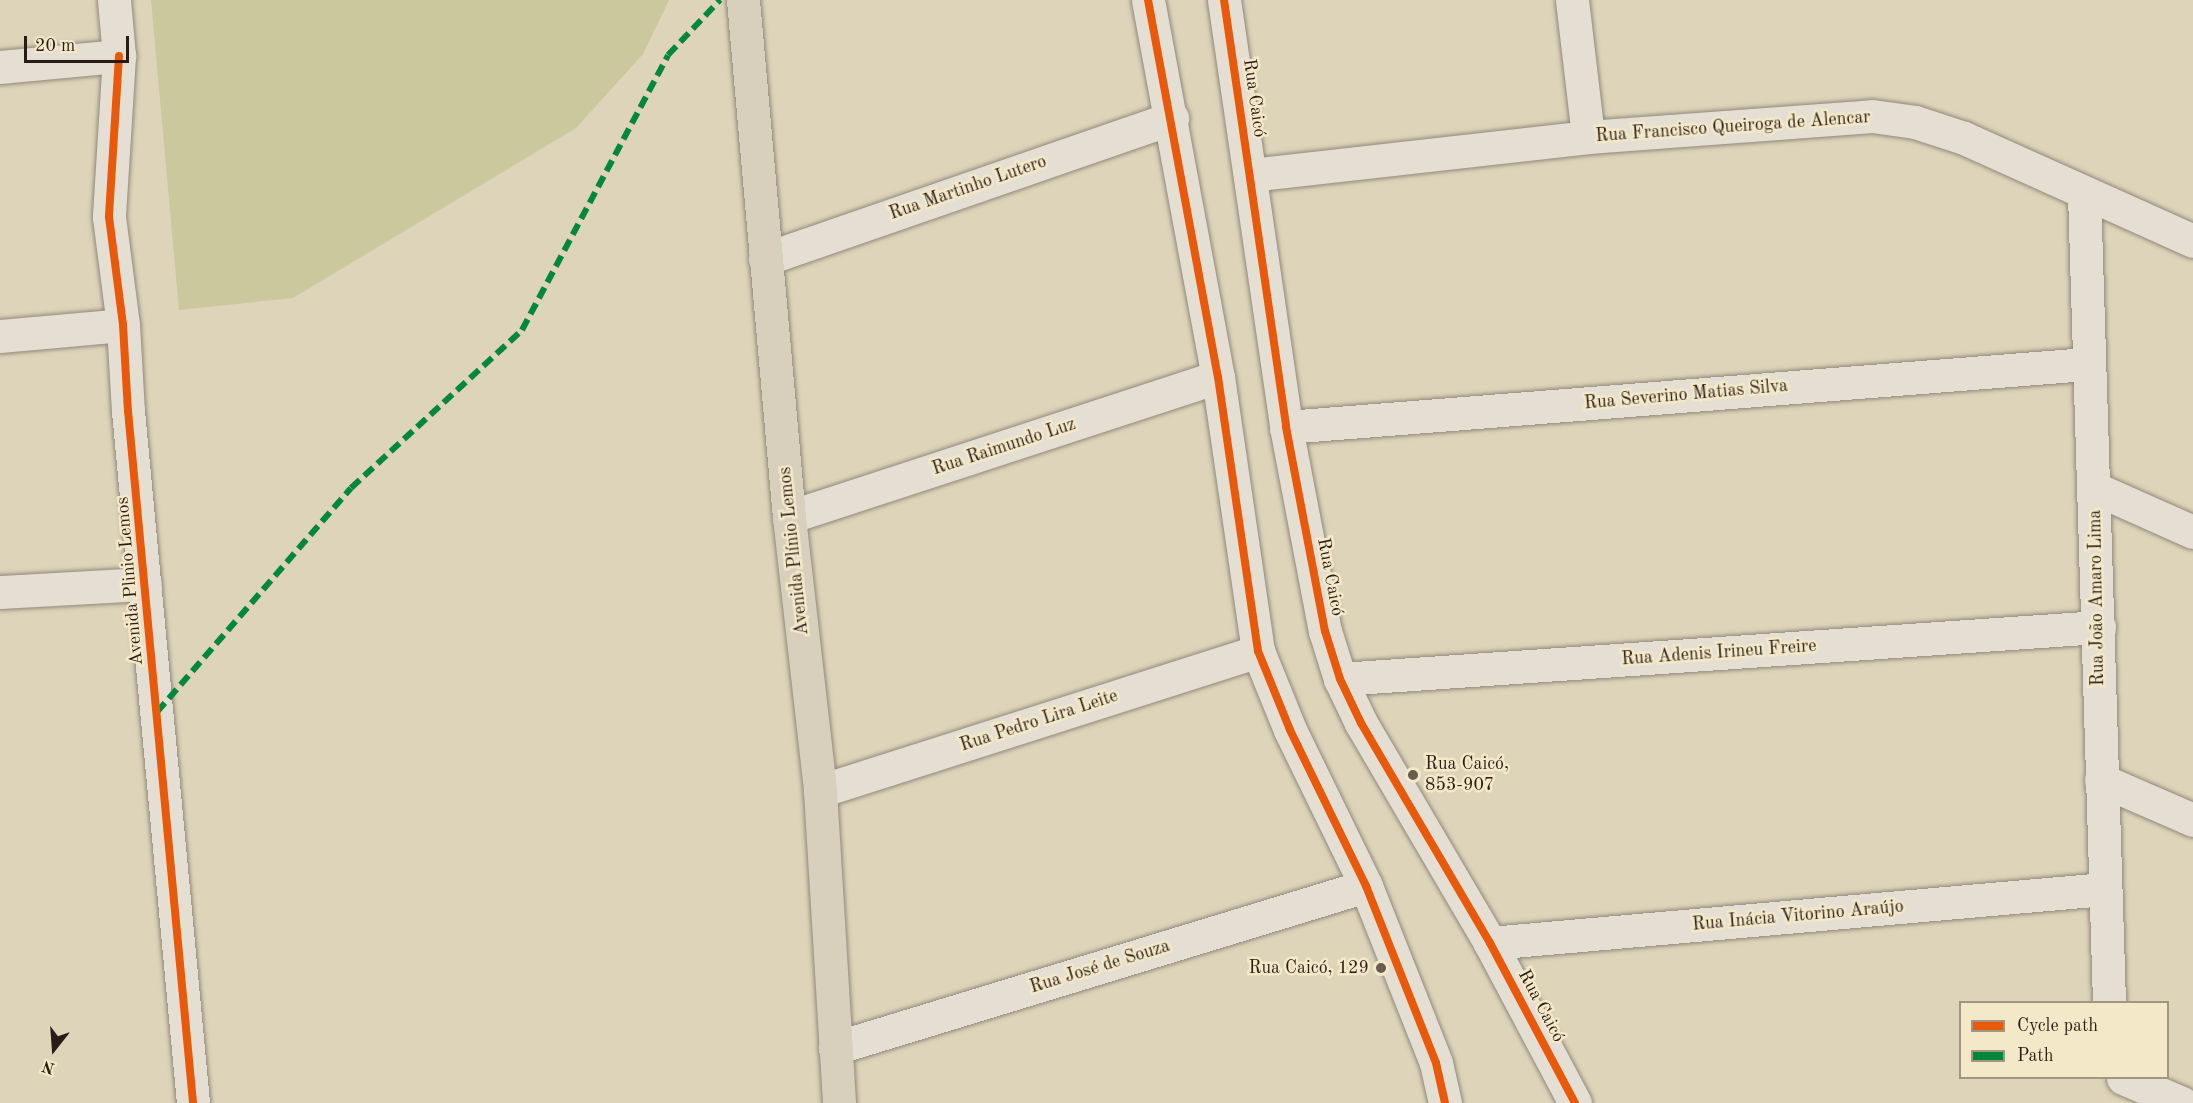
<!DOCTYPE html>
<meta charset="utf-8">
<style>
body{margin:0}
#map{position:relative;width:2193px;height:1103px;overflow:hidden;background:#ded4ba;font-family:"Old Standard TT",serif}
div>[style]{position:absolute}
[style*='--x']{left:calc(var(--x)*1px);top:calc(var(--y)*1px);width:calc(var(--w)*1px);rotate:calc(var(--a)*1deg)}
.green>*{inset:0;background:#cbc89d}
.roads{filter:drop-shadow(0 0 2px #90897a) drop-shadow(0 0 2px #90897a)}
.minor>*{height:33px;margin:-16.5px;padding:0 16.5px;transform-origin:16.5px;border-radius:16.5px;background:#e4dfd2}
.major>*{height:33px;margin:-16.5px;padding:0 16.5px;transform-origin:16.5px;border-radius:16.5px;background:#d8d0bd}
.quiet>*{height:6px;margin-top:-3px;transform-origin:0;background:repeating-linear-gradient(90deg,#00873e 0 12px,transparent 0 18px)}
.cycleway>*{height:8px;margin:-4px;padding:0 4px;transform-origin:4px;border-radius:4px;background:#e8590c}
.dots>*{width:16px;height:16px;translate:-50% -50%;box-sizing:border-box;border:3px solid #f3e8c8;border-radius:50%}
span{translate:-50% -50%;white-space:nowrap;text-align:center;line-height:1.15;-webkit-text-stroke:5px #f3e8c8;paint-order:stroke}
.street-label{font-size:18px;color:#291c16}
.poi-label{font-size:18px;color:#291c16}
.left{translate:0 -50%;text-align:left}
.right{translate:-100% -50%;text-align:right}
.legend{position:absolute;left:1959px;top:1001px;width:210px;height:78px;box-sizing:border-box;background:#f3e8c8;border:2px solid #a29681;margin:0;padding:8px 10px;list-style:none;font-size:18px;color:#291c16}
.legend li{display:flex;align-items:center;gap:12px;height:30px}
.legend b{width:30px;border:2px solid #a29681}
.north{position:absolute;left:24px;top:1019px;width:60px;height:60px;-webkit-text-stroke:4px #f3e8c8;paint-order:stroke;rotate:197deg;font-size:16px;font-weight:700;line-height:24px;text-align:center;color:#291c16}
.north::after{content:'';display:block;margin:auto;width:21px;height:27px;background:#291c16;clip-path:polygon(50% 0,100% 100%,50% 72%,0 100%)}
.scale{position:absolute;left:24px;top:36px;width:105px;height:27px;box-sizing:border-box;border:3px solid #291c16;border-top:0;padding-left:8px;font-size:18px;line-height:21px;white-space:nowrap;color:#291c16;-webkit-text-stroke:4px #f3e8c8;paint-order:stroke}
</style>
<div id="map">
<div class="green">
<div style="clip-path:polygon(151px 0,669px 0,643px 54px,576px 128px,293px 298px,179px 310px)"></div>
</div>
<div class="roads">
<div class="minor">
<div style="--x:1148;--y:0;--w:383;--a:79.5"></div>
<div style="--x:1218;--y:377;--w:277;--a:81.7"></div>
<div style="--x:1258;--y:651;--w:85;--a:67.9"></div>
<div style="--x:1290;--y:730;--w:174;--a:64"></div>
<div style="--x:1366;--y:886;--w:190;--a:68.4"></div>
<div style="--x:1436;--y:1063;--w:41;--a:77.3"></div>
<div style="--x:1224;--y:0;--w:431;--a:81.7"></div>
<div style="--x:1286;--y:427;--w:208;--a:79.2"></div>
<div style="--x:1325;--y:631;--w:50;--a:72.6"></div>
<div style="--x:1340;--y:679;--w:49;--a:64.5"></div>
<div style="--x:1361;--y:723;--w:255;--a:59.6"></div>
<div style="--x:1490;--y:943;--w:181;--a:62"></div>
<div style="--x:1572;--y:0;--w:138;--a:83.3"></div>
<div style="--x:119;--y:56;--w:161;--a:93.6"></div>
<div style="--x:109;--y:217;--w:109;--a:82.6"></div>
<div style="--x:123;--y:325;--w:86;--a:86.7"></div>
<div style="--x:128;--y:411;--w:695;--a:84.63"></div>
<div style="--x:0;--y:67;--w:120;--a:-5.3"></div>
<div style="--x:119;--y:56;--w:56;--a:-95.1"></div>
<div style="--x:1250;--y:175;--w:340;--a:-6.4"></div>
<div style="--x:1588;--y:137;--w:285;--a:-4.2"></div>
<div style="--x:1872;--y:116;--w:43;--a:7.9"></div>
<div style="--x:1915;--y:122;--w:52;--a:18.1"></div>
<div style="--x:1964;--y:138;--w:251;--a:24.2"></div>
<div style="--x:2084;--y:193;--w:809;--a:88.23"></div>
<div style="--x:765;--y:259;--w:431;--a:-19.1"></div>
<div style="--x:0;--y:336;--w:123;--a:-5.1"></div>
<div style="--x:1286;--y:427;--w:803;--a:-4.5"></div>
<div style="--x:2094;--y:488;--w:108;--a:24"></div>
<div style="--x:789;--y:517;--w:451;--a:-18.1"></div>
<div style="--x:0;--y:592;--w:145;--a:-3.2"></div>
<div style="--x:1340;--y:679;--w:761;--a:-3.92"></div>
<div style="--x:2101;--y:780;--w:100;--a:23.5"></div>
<div style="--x:820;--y:791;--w:460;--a:-17.7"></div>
<div style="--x:1490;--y:943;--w:617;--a:-5.02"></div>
<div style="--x:835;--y:1048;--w:555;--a:-16.97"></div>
<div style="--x:2123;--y:1078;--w:64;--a:23"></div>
</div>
<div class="major">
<div style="--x:743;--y:0;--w:519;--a:84.92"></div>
<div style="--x:789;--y:517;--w:276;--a:83.5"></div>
<div style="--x:820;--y:791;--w:313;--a:86.5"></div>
</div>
</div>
<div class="quiet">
<div style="--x:157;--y:712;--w:296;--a:-49.1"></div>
<div style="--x:351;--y:488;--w:233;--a:-42.7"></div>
<div style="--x:522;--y:330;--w:311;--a:-62"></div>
<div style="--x:668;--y:55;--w:76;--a:-46.6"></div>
</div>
<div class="cycleway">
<div style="--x:1148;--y:0;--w:383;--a:79.5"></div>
<div style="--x:1218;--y:377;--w:277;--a:81.7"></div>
<div style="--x:1258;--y:651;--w:85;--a:67.9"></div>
<div style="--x:1290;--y:730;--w:174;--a:64"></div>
<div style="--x:1366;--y:886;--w:190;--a:68.4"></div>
<div style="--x:1436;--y:1063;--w:41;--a:77.3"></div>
<div style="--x:1224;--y:0;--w:431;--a:81.7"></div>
<div style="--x:1286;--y:427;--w:208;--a:79.2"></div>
<div style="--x:1325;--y:631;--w:50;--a:72.6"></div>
<div style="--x:1340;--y:679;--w:49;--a:64.5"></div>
<div style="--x:1361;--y:723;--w:255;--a:59.6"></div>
<div style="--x:1490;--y:943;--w:181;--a:62"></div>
<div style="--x:119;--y:56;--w:161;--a:93.6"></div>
<div style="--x:109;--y:217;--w:109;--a:82.6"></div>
<div style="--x:123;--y:325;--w:86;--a:86.7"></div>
<div style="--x:128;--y:411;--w:695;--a:84.63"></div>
</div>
<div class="dots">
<div style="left:1413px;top:775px;background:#685c4f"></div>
<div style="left:1381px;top:968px;background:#685c4f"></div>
</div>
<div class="street-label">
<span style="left:1254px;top:98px;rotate:82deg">Rua Caicó</span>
<span style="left:1733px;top:127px;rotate:-4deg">Rua Francisco Queiroga de Alencar</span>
<span style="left:968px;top:188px;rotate:-19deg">Rua Martinho Lutero</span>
<span style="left:1686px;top:395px;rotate:-5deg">Rua Severino Matias Silva</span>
<span style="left:1004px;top:447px;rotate:-18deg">Rua Raimundo Luz</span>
<span style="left:794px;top:551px;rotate:-96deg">Avenida Plínio Lemos</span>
<span style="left:1330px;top:577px;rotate:79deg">Rua Caicó</span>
<span style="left:130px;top:581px;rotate:-95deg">Avenida Plinio Lemos</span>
<span style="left:2097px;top:598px;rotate:-91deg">Rua João Amaro Lima</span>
<span style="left:1719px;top:653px;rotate:-4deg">Rua Adenis Irineu Freire</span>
<span style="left:1039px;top:721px;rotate:-18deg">Rua Pedro Lira Leite</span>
<span style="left:1798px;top:916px;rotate:-5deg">Rua Inácia Vitorino Araújo</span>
<span style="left:1100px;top:967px;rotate:-17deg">Rua José de Souza</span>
<span style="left:1541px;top:1006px;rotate:62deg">Rua Caicó</span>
</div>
<div class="poi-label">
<span class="left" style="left:1425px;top:775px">Rua Caicó,<br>853-907</span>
<span class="right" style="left:1369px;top:968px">Rua Caicó, 129</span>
</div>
<ul class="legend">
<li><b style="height:8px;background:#e8590c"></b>Cycle path</li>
<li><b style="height:8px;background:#00873e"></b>Path</li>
</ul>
<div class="north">N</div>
<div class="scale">20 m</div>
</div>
